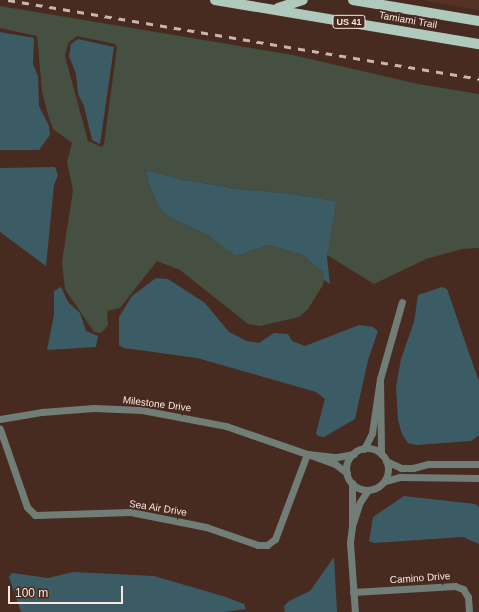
<!DOCTYPE html>
<style>
body{margin:0}
#map{position:relative;width:479px;height:612px;overflow:hidden;background:#472a20;font-family:Helvetica,sans-serif}
div>[style]{position:absolute}
[style*='--x']{left:calc(var(--x)*1px);top:calc(var(--y)*1px);width:calc(var(--w)*1px);rotate:calc(var(--a)*1deg)}
.built>*{inset:0;background:#553226}
.green>*{inset:0;background:#454f42}
.water>*{inset:0;background:#3c5c65}
.minor>*{height:7px;margin:-3.5px;padding:0 3.5px;transform-origin:3.5px;border-radius:3.5px;background:#717e77}
.minor>.ring{margin:-3.5px;padding:0;box-sizing:content-box;background:none;border:7px solid #717e77;border-radius:50%}
.primary>*{height:10px;margin:-5px;padding:0 5px;transform-origin:5px;border-radius:5px;background:#afc9bc}
.rail>*{height:2.5px;margin-top:-1.25px;transform-origin:0;background:repeating-linear-gradient(90deg,#ccb5ae 0 7px,transparent 0 14px)}
span{translate:-50% -50%;white-space:nowrap;text-align:center;line-height:1.15;-webkit-text-stroke:4px #472a20;paint-order:stroke}
.shield-label span{padding:1px 3px;background:#472a20;border:1px solid;border-radius:3px;-webkit-text-stroke-width:0}
.shield-label{font-size:9px;color:#fbe7e0;font-weight:700}
.street-label{font-size:10px;color:#fbe7e0}
.scale{position:absolute;left:8px;top:586px;width:115px;height:18px;box-sizing:border-box;border:2px solid #fbe7e0;border-top:0;padding-left:5px;font-size:12px;line-height:14px;white-space:nowrap;color:#fbe7e0;-webkit-text-stroke:3px #472a20;paint-order:stroke}
</style>
<div id="map">
<div class="built">
<div style="clip-path:polygon(423px 0,479px 0,479px 10px)"></div>
</div>
<div class="green">
<div style="clip-path:polygon(evenodd,0 6px,293px 55px,418px 84px,479px 94px,479px 248px,462px 249px,426px 259px,374px 284px,327px 255px,335px 201px,292px 194px,233px 188px,180px 179px,146px 170px,150px 188px,161px 210px,175px 220px,206px 234px,236px 256px,269px 245px,303px 255px,323px 272px,325px 277px,323px 285px,308px 309px,299px 317px,260px 326px,248px 324px,180px 270px,157px 261px,120px 308px,107px 311px,108px 325px,105px 329px,100px 333px,94px 332px,65px 289px,62px 262px,73px 190px,67px 162px,72px 143px,53px 129px,48px 115px,42px 91px,37px 36px,0 28px,0 6px,77px 36px,115px 44px,117px 47px,104px 144px,102px 147px,88px 141px,65px 56px,68px 43px,77px 36px)"></div>
</div>
<div class="water">
<div style="clip-path:polygon(0 32px,34px 38px,33px 64px,38px 76px,39px 106px,49px 126px,50px 135px,39px 150px,0 150px)"></div>
<div style="clip-path:polygon(78px 39px,114px 47px,100px 144px,92px 140px,84px 106px,78px 94px,76px 74px,69px 56px,71px 44px)"></div>
<div style="clip-path:polygon(55px 167px,58px 175px,54px 185px,46px 266px,0 232px,0 168px)"></div>
<div style="clip-path:polygon(146px 170px,180px 179px,232px 188px,292px 194px,336px 201px,327px 257px,330px 284px,324px 280px,323px 272px,303px 255px,269px 245px,236px 256px,206px 234px,175px 220px,161px 210px,150px 188px)"></div>
<div style="clip-path:polygon(156px 278px,168px 279px,205px 303px,229px 332px,247px 341px,259px 343px,274px 333px,288px 334px,292px 341px,305px 346px,359px 325px,373px 327px,378px 331px,368px 360px,355px 419px,324px 437px,318px 436px,316px 433px,325px 399px,316px 392px,197px 358px,124px 348px,119px 345px,119px 317px,132px 296px)"></div>
<div style="clip-path:polygon(61px 287px,68px 302px,80px 313px,86px 331px,98px 336px,96px 347px,47px 350px,54px 315px,54px 291px)"></div>
<div style="clip-path:polygon(442px 287px,447px 289px,479px 382px,479px 435px,471px 441px,416px 445px,408px 443px,402px 434px,398px 420px,396px 387px,401px 359px,414px 322px,418px 295px)"></div>
<div style="clip-path:polygon(404px 496px,475px 504px,479px 507px,479px 544px,463px 537px,374px 543px,369px 541px,373px 517px)"></div>
<div style="clip-path:polygon(334px 557px,337px 612px,285px 612px,284px 606px,289px 601px,310px 591px)"></div>
<div style="clip-path:polygon(73px 572px,154px 576px,226px 597px,244px 604px,246px 609px,223px 612px,21px 612px,9px 577px,12px 573px,48px 578px)"></div>
</div>
<div class="minor">
<div style="--x:380;--y:379;--w:80;--a:-74.1"></div>
<div style="--x:0;--y:419;--w:43;--a:-9.5"></div>
<div style="--x:42;--y:412;--w:52;--a:-4.4"></div>
<div style="--x:94;--y:408;--w:48;--a:2.4"></div>
<div style="--x:142;--y:410;--w:86;--a:10.8"></div>
<div style="--x:226;--y:426;--w:86;--a:19.1"></div>
<div style="--x:307;--y:454;--w:91;--a:110.6"></div>
<div style="--x:275;--y:539;--w:10;--a:143"></div>
<div style="--x:267;--y:545;--w:9;--a:180"></div>
<div style="--x:258;--y:545;--w:55;--a:-160.9"></div>
<div style="--x:206;--y:527;--w:77;--a:-168.8"></div>
<div style="--x:130;--y:512;--w:95;--a:178.2"></div>
<div style="--x:35;--y:515;--w:11;--a:-135"></div>
<div style="--x:27;--y:507;--w:83;--a:-109.1"></div>
<div class="ring" style="left:346px;top:448px;width:35px;height:35px"></div>
<div style="--x:364;--y:449;--w:18;--a:-63"></div>
<div style="--x:372;--y:433;--w:55;--a:-81.6"></div>
<div style="--x:380;--y:379;--w:75;--a:89.2"></div>
<div style="--x:386;--y:461;--w:17;--a:25"></div>
<div style="--x:401;--y:468;--w:12;--a:0"></div>
<div style="--x:413;--y:468;--w:16;--a:-15"></div>
<div style="--x:428;--y:464;--w:51;--a:0"></div>
<div style="--x:347;--y:473;--w:15;--a:-143"></div>
<div style="--x:335;--y:464;--w:30;--a:-160"></div>
<div style="--x:307;--y:454;--w:30;--a:6"></div>
<div style="--x:337;--y:457;--w:17;--a:-10"></div>
<div style="--x:385;--y:481;--w:16;--a:-15"></div>
<div style="--x:400;--y:477;--w:79;--a:0.7"></div>
<div style="--x:352;--y:483;--w:43;--a:90"></div>
<div style="--x:352;--y:526;--w:25;--a:-72"></div>
<div style="--x:360;--y:502;--w:14;--a:-56"></div>
<div style="--x:352;--y:526;--w:17;--a:97"></div>
<div style="--x:350;--y:543;--w:69;--a:85.9"></div>
<div style="--x:353;--y:592;--w:102;--a:-3.4"></div>
<div style="--x:455;--y:586;--w:9;--a:21"></div>
<div style="--x:463;--y:589;--w:9;--a:58"></div>
<div style="--x:468;--y:597;--w:15;--a:86"></div>
</div>
<div class="primary">
<div style="--x:215;--y:0;--w:268;--a:9.5"></div>
<div style="--x:353;--y:0;--w:128;--a:9.5"></div>
<div style="--x:278;--y:8;--w:26;--a:-18"></div>
</div>
<div class="rail">
<div style="--x:8;--y:0;--w:478;--a:9.5"></div>
</div>
<div class="shield-label">
<span style="left:349px;top:22px">US 41</span>
</div>
<div class="street-label">
<span style="left:408px;top:20px;rotate:10deg">Tamiami Trail</span>
<span style="left:157px;top:404px;rotate:7deg">Milestone Drive</span>
<span style="left:158px;top:508px;rotate:9deg">Sea Air Drive</span>
<span style="left:420px;top:578px;rotate:-4deg">Camino Drive</span>
</div>
<div class="scale">100 m</div>
</div>
